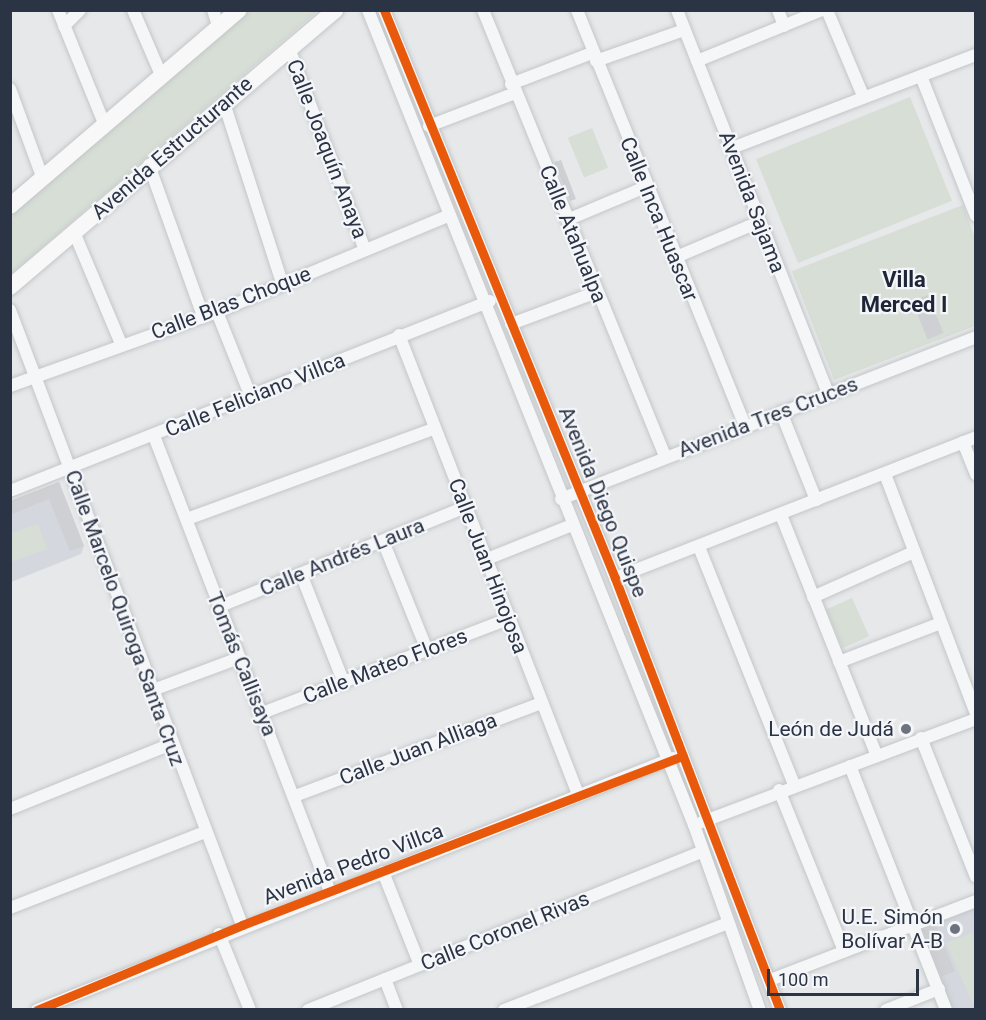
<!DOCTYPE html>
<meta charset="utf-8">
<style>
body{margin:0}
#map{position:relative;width:986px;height:1020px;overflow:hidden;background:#e6e8ea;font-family:Roboto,sans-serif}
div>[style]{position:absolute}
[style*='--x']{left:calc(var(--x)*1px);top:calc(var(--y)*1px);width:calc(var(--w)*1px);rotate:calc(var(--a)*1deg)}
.built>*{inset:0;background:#d4d7dd}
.green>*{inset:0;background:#d6ded6;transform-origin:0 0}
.building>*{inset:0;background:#ced0d3;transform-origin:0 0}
.roads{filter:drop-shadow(0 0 2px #c4c6c8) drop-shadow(0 0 2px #c4c6c8)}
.minor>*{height:12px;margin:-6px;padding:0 6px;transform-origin:6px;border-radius:6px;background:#f5f6f7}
.major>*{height:16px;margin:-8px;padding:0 8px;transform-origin:8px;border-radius:8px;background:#f8f8f8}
.cycleway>*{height:9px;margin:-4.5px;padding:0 4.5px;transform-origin:4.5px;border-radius:4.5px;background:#e8590c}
.dots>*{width:16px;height:16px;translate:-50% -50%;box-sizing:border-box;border:3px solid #f4f6f9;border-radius:50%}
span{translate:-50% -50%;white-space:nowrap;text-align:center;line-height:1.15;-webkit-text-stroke:4.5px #f4f6f9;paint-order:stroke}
.street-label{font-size:21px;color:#2b3445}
.poi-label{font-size:21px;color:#2b3445}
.right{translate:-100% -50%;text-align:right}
.neighbourhood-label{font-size:22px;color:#1d2536;font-weight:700}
.frame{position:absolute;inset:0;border:12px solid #2b3445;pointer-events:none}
.scale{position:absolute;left:767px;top:969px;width:152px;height:27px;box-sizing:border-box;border:3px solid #2b3445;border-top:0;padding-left:8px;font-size:18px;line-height:21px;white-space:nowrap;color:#2b3445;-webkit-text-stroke:4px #f4f6f9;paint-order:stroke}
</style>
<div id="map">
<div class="built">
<div style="clip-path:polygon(59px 482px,84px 546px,81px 554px,11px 582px,11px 501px)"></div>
<div style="clip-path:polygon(975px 906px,975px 1009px,952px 1009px,920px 927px)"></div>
</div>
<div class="green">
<div style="clip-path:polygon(248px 11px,318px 11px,11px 274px,10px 215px)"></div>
<div style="left:910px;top:97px;width:112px;height:166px;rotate:68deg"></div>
<div style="left:592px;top:128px;width:43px;height:26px;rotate:68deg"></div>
<div style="clip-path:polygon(963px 205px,975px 238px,975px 326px,834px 380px,792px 271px)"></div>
<div style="clip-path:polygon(38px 524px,47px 549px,11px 562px,11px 533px)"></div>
<div style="left:852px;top:598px;width:42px;height:29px;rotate:66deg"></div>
<div style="clip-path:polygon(972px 933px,975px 942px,975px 1009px,946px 943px)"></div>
</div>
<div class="building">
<div style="clip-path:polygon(561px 160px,576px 199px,570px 201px,554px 162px)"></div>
<div style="left:928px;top:295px;width:41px;height:17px;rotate:68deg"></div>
<div style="clip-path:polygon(59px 482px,84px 546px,70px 551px,49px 499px,10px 515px,10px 501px)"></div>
<div style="left:936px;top:925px;width:50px;height:14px;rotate:68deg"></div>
</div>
<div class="roads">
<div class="minor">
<div style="--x:58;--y:10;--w:125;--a:67.9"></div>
<div style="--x:133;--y:10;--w:73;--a:66.6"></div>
<div style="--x:213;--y:10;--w:19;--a:72"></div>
<div style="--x:368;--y:10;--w:878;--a:68.2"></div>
<div style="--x:694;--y:825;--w:196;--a:70.4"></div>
<div style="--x:384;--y:10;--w:613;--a:67.87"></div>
<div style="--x:615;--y:578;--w:462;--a:69.1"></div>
<div style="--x:483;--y:10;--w:483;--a:67.8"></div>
<div style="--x:577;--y:10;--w:449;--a:68"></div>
<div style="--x:677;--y:10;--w:413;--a:68.5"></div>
<div style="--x:778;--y:10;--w:17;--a:69"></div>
<div style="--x:827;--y:10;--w:95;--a:67.2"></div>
<div style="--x:64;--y:26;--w:23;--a:-45"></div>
<div style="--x:289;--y:48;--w:216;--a:69.4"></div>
<div style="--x:596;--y:61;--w:93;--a:-19.4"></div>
<div style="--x:697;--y:61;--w:135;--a:-22.2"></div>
<div style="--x:921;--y:76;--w:150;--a:68.6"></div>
<div style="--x:511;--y:84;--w:87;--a:-20.9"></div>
<div style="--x:10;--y:89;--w:96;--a:69.9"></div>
<div style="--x:224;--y:103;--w:189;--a:72.1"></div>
<div style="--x:429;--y:126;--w:92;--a:-21"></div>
<div style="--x:732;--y:148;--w:261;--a:-20.9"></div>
<div style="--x:149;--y:165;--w:160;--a:70.3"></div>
<div style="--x:567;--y:220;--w:85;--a:-22.9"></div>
<div style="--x:74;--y:232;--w:121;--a:67.2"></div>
<div style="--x:674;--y:258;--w:92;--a:-23"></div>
<div style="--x:10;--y:310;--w:657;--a:69.33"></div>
<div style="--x:217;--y:312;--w:92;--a:68.2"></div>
<div style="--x:511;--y:324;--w:92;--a:-20.4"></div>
<div style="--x:399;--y:335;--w:494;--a:68.7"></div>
<div style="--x:10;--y:386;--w:220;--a:-19.7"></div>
<div style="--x:217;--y:312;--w:252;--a:-22.6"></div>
<div style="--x:781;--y:412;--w:95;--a:68.3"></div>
<div style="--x:154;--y:436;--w:489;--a:68.9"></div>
<div style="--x:963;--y:442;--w:35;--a:68"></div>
<div style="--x:885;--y:474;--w:257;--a:69.2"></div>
<div style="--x:10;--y:491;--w:516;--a:-21.6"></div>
<div style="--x:561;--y:499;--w:445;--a:-21.3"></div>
<div style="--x:781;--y:515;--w:259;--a:68.3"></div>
<div style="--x:187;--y:519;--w:264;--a:-20.1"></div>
<div style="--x:383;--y:541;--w:118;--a:68"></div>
<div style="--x:699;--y:547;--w:256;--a:68.2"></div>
<div style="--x:487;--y:559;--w:92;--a:-21.8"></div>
<div style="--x:301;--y:574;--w:117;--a:68.5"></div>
<div style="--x:615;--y:578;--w:388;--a:-21.3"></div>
<div style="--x:813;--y:597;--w:111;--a:-24"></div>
<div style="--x:218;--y:607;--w:266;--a:-22"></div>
<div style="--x:839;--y:662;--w:109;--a:-20.9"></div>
<div style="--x:153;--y:690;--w:92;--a:-20.4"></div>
<div style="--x:262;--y:713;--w:263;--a:-20.9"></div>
<div style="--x:921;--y:738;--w:149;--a:68.4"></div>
<div style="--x:850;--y:766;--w:262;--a:68.5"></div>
<div style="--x:779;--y:790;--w:174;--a:68"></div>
<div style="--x:295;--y:796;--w:263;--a:-20.7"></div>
<div style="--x:10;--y:809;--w:174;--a:-22"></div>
<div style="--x:702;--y:822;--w:293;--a:-20.6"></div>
<div style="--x:383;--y:872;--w:100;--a:68.3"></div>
<div style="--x:10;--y:908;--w:209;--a:-21.3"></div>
<div style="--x:219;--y:934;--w:82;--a:67.8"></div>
<div style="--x:385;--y:979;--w:33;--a:69"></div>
<div style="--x:770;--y:980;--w:221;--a:-21"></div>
<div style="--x:37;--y:1010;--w:684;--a:-21.61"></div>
<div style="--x:308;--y:1010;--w:424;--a:-21.9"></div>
<div style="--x:504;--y:1010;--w:240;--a:-21.2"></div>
<div style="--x:886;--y:1010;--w:57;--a:-21.6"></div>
</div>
<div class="major">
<div style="--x:10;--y:206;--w:301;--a:-40.6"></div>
<div style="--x:10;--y:287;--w:427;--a:-40.4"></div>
</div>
</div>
<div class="cycleway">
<div style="--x:384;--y:10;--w:613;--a:67.87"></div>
<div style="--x:615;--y:578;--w:462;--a:69.1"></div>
<div style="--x:37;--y:1010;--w:222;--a:-22.5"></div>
<div style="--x:242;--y:925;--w:472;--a:-21"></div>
</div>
<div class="dots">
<div style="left:906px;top:729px;background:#6c737f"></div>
<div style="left:955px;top:929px;background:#6c737f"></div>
</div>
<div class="street-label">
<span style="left:172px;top:148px;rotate:-41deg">Avenida Estructurante</span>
<span style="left:327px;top:149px;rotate:69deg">Calle Joaquín Anaya</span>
<span style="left:752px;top:202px;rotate:69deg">Avenida Sajama</span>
<span style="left:659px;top:219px;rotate:68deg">Calle Inca Huascar</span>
<span style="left:573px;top:234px;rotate:68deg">Calle Atahualpa</span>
<span style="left:231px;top:303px;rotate:-21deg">Calle Blas Choque</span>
<span style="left:255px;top:395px;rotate:-22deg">Calle Feliciano Villca</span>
<span style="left:768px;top:417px;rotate:-21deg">Avenida Tres Cruces</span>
<span style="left:603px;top:502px;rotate:68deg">Avenida Diego Quispe</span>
<span style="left:342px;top:557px;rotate:-22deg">Calle Andrés Laura</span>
<span style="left:488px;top:566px;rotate:69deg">Calle Juan Hinojosa</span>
<span style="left:125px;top:618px;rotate:70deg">Calle Marcelo Quiroga Santa Cruz</span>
<span style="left:242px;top:664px;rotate:68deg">Tomás Callisaya</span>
<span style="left:385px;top:666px;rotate:-21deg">Calle Mateo Flores</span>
<span style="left:418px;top:749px;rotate:-21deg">Calle Juan Alliaga</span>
<span style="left:353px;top:864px;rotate:-21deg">Avenida Pedro Villca</span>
<span style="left:505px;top:931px;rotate:-22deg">Calle Coronel Rivas</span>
</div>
<div class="poi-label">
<span class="right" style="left:894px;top:729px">León de Judá</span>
<span class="right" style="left:943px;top:929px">U.E. Simón<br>Bolívar A-B</span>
</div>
<div class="neighbourhood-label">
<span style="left:904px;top:292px">Villa<br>Merced I</span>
</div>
<div class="frame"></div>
<div class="scale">100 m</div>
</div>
